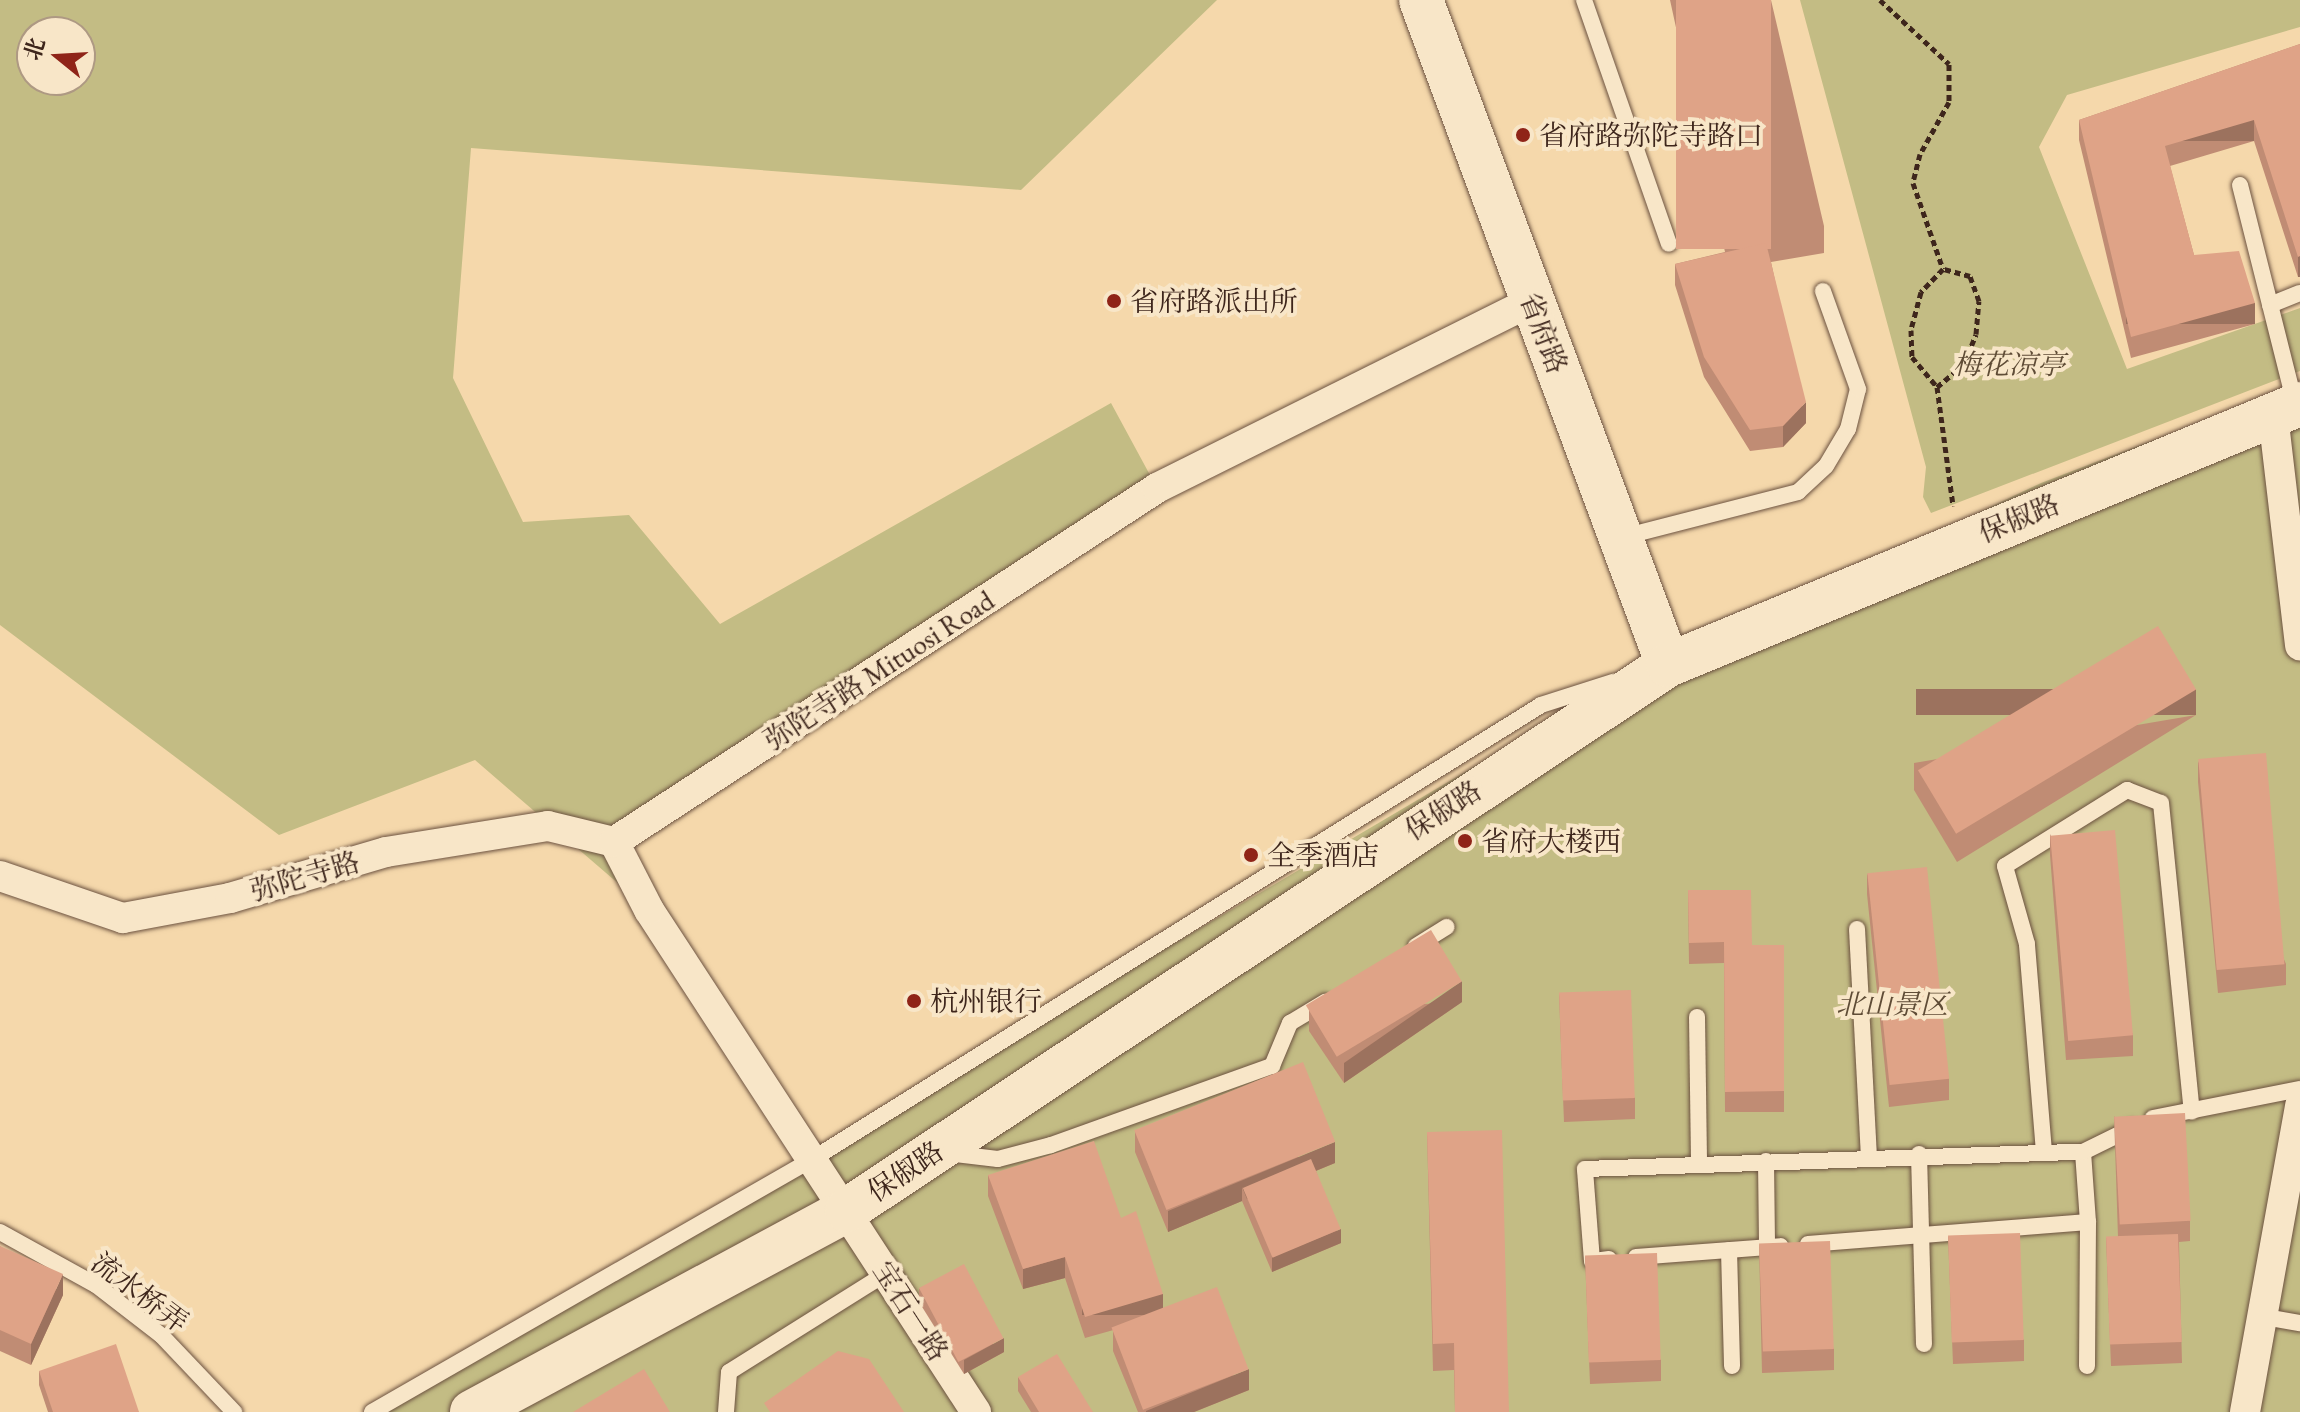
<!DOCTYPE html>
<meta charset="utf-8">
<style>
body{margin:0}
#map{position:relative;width:2300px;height:1412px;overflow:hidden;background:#f5d8ab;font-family:"EB Garamond","Noto Serif SC",serif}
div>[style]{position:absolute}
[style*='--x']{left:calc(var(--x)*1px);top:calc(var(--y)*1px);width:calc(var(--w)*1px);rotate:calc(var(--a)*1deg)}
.green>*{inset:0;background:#c3bc84}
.path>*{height:5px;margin-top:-2.5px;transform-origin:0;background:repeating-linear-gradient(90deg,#3e261c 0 6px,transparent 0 10px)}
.roads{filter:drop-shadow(0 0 2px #6c5240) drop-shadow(0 0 2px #6c5240)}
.lane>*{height:16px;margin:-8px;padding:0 8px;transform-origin:8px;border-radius:8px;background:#f8e6c8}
.street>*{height:30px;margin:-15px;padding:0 15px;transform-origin:15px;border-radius:15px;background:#f8e6c8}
.secondary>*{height:44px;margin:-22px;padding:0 22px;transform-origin:22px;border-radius:22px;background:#f8e6c8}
.wall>*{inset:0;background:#c08c74}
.shaded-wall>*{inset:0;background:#9c725e;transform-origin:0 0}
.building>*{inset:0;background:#dfa387;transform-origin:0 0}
.dots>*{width:22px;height:22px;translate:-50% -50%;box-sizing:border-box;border:4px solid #f8e6c8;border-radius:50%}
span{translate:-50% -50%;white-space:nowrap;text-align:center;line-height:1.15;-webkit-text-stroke:8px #f8e6c8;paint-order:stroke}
.poi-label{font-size:28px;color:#3e261c}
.left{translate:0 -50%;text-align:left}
.street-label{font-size:28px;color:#3e261c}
.park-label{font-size:28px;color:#5f4c36;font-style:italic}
.north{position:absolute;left:16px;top:16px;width:80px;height:80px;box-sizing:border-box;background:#f8e6c8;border:2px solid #ae9983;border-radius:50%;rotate:288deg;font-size:22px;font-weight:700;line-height:32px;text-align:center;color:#3e261c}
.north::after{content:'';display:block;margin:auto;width:28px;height:36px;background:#8f2418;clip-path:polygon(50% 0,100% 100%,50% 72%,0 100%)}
</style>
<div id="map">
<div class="green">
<div style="clip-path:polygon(evenodd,0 0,1217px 0,1021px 190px,471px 148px,453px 378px,523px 522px,629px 515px,720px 624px,1111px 403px,1157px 488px,614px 842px,649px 910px,475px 760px,279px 835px,0 625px,0 0,32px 32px,80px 32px,80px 80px,32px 80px,32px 32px)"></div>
<div style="clip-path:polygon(1800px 0,2300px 0,2300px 27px,2067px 95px,2039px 147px,2127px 369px,2300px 308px,2300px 371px,1931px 513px,1923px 497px,1926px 467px)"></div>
<div style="clip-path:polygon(2300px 384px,2300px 1412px,380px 1412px,1609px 687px,2041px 483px)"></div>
</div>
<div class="path">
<div style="--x:1880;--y:0;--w:94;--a:42.8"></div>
<div style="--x:1949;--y:64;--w:38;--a:90"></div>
<div style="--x:1949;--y:102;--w:60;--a:119.1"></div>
<div style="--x:1920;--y:154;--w:30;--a:104"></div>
<div style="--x:1913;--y:183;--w:91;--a:70.8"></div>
<div style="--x:1937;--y:387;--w:35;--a:-40"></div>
<div style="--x:1964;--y:364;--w:32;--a:-68"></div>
<div style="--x:1976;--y:334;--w:33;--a:-85"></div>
<div style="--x:1979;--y:301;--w:27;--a:-110"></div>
<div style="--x:1970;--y:276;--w:28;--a:-165"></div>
<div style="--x:1943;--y:269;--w:32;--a:134"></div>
<div style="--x:1921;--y:292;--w:39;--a:105"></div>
<div style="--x:1911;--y:330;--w:27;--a:88"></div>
<div style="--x:1912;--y:357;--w:39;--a:50"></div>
<div style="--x:1937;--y:387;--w:120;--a:82.3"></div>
</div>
<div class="roads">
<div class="lane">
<div style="--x:1584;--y:0;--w:258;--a:70.8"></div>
<div style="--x:2240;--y:185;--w:226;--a:75.9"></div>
<div style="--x:2270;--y:305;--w:32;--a:-22"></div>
<div style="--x:1623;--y:537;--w:181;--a:-14.4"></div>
<div style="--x:1798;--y:492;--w:38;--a:-43"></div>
<div style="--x:1826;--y:466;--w:43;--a:-59.3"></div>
<div style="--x:1848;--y:429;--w:41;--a:-76"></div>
<div style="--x:1858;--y:389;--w:104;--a:-109.7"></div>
<div style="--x:1857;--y:929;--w:228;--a:87"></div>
<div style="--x:1416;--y:946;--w:36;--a:-32"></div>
<div style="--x:1697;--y:1017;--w:147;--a:89.2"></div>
<div style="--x:2153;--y:1118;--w:150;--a:-11.2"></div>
<div style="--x:2044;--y:1152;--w:209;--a:-94.7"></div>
<div style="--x:2027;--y:944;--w:81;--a:-105.8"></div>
<div style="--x:2005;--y:866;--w:144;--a:-31.9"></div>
<div style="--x:2127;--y:790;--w:36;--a:21"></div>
<div style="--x:2161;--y:803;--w:310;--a:84.3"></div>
<div style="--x:947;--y:1153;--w:51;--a:6.7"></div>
<div style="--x:998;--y:1159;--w:55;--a:-14.8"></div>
<div style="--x:1051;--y:1145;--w:235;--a:-19.7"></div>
<div style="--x:1272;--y:1066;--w:47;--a:-67.3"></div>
<div style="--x:1290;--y:1023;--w:41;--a:-31"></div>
<div style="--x:1919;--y:1154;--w:190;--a:88.5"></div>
<div style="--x:1766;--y:1161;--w:86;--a:89.3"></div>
<div style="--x:0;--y:1232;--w:110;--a:28.9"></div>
<div style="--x:96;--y:1285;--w:83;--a:37.7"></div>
<div style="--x:162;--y:1336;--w:105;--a:46.5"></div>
<div style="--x:1808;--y:1244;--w:281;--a:-4.5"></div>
<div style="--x:2088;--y:1222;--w:70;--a:-94.1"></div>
<div style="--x:2083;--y:1152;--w:55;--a:-26.1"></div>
<div style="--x:1729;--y:1250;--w:116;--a:88.5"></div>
<div style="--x:1636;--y:1257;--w:145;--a:-4.3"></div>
<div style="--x:1609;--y:1259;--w:17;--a:173"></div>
<div style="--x:1592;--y:1261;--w:92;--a:-94.4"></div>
<div style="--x:1585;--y:1169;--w:498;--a:-2"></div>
<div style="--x:2265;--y:1317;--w:36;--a:10"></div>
<div style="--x:2087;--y:1366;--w:144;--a:-89.6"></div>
<div style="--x:372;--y:1412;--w:506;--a:-29.86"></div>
<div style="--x:811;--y:1160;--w:860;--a:-31.93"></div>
<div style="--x:1541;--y:705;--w:76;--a:-17.7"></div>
<div style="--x:726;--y:1412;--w:40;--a:-85.7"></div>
<div style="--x:729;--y:1372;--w:186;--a:-32.1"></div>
</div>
<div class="street">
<div style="--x:2273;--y:415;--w:232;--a:83.3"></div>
<div style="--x:0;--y:876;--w:130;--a:18.9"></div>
<div style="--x:123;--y:918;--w:109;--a:-10.6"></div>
<div style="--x:230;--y:898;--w:163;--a:-16.4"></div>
<div style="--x:386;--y:852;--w:164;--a:-9.1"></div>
<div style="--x:548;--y:826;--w:68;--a:13.6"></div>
<div style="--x:976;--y:1412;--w:599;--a:-123.08"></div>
<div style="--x:649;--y:910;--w:76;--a:-117.2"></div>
<div style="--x:614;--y:842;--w:648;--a:-33.1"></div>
<div style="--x:1157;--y:488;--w:419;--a:-26.5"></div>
<div style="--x:2245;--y:1412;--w:312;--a:-79.8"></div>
</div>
<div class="secondary">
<div style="--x:1421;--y:0;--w:709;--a:69.62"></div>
<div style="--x:472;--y:1412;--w:426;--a:-28.3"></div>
<div style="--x:847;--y:1210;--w:985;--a:-33.58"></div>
<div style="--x:1668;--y:665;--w:684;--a:-22.44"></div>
</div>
</div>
<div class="wall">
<div style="clip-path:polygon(1670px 0,1771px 0,1824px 226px,1824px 253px,1771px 262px,1806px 423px,1783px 447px,1750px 451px,1704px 377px,1675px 285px,1675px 264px,1725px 252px)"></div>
<div style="clip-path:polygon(2300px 44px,2298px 277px,2254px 141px,2170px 166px,2194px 255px,2255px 324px,2131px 358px,2079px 140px,2079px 120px)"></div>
<div style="clip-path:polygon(2196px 715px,1957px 862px,1914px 790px,1914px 763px)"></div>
<div style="clip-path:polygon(2198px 761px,2286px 964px,2286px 985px,2218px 993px,2198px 782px)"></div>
<div style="clip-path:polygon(2050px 834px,2133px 1035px,2133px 1056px,2066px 1060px,2050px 855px)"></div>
<div style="clip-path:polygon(1867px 873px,1949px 1079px,1949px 1100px,1889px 1107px,1867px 894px)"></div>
<div style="clip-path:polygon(1688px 890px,1752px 945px,1784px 945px,1784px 1112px,1725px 1112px,1724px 963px,1689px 964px)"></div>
<div style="clip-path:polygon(1559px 994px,1635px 1098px,1635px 1119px,1564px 1122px)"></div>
<div style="clip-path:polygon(1462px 1002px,1344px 1083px,1309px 1031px,1309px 1010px)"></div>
<div style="clip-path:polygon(2114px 1116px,2190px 1221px,2190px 1241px,2179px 1242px,2182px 1363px,2111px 1366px,2106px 1238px,2118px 1237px)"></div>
<div style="clip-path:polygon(1135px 1131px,1335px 1163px,1316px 1171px,1341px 1243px,1272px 1272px,1242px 1201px,1168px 1232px,1135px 1152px)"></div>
<div style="clip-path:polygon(1427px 1132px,1509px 1412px,1455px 1412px,1454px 1370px,1433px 1371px)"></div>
<div style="clip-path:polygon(988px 1175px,1121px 1218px,1163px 1310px,1249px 1390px,1194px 1412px,1138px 1412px,1113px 1351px,1113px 1330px,1117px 1329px,1085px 1338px,1065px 1278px,1023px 1289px,988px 1196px)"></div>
<div style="clip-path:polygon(1948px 1236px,2024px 1340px,2024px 1361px,1953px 1364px)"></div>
<div style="clip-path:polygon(1759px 1244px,1834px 1349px,1834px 1370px,1762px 1373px)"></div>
<div style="clip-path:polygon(0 1246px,63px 1295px,31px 1365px,0 1351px)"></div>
<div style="clip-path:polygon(1585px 1256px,1661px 1360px,1661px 1381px,1590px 1384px)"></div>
<div style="clip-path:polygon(919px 1288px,1004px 1352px,964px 1374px,919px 1302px)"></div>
<div style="clip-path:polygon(39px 1371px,139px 1412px,48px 1412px,39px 1385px)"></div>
<div style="clip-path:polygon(1018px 1377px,1093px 1412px,1031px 1412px,1018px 1391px)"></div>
</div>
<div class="shaded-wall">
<div style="left:2254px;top:120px;width:21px;height:93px;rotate:90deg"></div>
<div style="left:2300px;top:256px;width:21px;height:2px;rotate:90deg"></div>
<div style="left:2255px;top:303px;width:21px;height:129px;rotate:90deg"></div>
<div style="clip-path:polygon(1806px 402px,1806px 423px,1783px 447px,1783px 426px)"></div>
<div style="left:2196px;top:689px;width:26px;height:280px;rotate:90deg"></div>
<div style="clip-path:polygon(1462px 981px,1462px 1002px,1344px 1083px,1344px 1063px)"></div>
<div style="clip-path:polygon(1335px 1142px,1335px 1163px,1247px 1199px,1242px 1187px,1242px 1201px,1168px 1232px,1168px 1211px)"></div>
<div style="clip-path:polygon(1341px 1229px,1341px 1243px,1272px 1272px,1272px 1257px)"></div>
<div style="clip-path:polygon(1065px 1257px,1065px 1278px,1023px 1289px,1023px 1269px)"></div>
<div style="clip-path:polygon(63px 1274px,63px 1295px,31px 1365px,31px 1344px)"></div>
<div style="left:1163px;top:1294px;width:21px;height:81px;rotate:90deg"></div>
<div style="clip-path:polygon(1004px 1338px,1004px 1352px,964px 1374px,964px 1360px)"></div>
<div style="clip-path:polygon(1249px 1369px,1249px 1390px,1194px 1412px,1146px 1412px,1146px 1411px)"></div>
</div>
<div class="building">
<div style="left:1676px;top:0;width:95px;height:249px"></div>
<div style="clip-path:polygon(2300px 44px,2300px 256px,2298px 257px,2254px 120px,2165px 146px,2194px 255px,2239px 251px,2255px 303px,2131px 337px,2079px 120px)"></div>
<div style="clip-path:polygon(1766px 243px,1806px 402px,1783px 426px,1750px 430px,1704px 357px,1675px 264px)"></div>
<div style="left:2158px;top:626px;width:74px;height:280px;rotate:59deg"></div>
<div style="left:2266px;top:753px;width:212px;height:68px;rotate:85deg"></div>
<div style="left:2115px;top:830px;width:206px;height:65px;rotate:85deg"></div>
<div style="left:1927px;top:867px;width:213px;height:60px;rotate:84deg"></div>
<div style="clip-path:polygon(1688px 890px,1751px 890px,1752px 945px,1784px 945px,1784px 1091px,1725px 1092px,1724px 942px,1689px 943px)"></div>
<div style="left:1431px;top:930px;width:60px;height:146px;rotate:59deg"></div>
<div style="left:1631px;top:990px;width:108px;height:72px;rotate:88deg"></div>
<div style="left:1303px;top:1062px;width:86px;height:182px;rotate:68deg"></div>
<div style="left:2185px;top:1113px;width:108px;height:71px;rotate:87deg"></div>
<div style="clip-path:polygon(1502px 1130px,1509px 1412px,1455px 1412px,1454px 1343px,1433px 1344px,1427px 1132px)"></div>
<div style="clip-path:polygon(1094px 1141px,1121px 1218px,1136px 1211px,1163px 1294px,1085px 1317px,1065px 1257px,1023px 1269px,988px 1175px)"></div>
<div style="left:1311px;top:1159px;width:76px;height:74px;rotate:67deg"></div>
<div style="left:2020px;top:1233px;width:107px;height:72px;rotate:88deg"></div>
<div style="left:2178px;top:1234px;width:108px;height:72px;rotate:88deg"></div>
<div style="left:1830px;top:1241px;width:108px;height:71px;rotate:88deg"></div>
<div style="clip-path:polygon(0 1246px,63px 1274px,31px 1344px,0 1330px)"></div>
<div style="left:1657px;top:1253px;width:107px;height:72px;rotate:88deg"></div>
<div style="left:964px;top:1264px;width:84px;height:51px;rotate:62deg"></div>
<div style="left:1217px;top:1287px;width:88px;height:113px;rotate:69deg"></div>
<div style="clip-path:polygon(116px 1344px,139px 1412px,53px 1412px,39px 1371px)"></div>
<div style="clip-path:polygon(838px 1351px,869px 1359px,904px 1412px,770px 1412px,764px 1403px)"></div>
<div style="clip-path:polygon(1057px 1354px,1093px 1412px,1039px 1412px,1018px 1377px)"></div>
<div style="clip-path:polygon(644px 1369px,670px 1412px,573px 1412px)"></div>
</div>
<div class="dots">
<div style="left:1523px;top:135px;background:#8f2418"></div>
<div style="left:1114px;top:301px;background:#8f2418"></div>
<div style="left:1465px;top:841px;background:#8f2418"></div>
<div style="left:1251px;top:855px;background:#8f2418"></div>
<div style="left:914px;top:1001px;background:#8f2418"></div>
</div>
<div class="poi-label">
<span class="left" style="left:1539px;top:135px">省府路弥陀寺路口</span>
<span class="left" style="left:1130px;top:301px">省府路派出所</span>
<span class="left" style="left:1481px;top:841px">省府大楼西</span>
<span class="left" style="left:1267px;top:855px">全季酒店</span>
<span class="left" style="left:930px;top:1001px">杭州银行</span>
</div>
<div class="street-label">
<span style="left:1544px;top:333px;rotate:69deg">省府路</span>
<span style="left:2019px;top:518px;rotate:-22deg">保俶路</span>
<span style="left:879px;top:670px;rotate:-33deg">弥陀寺路 Mituosi Road</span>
<span style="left:1443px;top:810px;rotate:-33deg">保俶路</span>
<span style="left:305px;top:876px;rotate:-16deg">弥陀寺路</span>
<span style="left:905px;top:1171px;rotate:-34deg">保俶路</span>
<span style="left:140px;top:1292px;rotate:37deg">流水桥弄</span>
<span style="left:911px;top:1311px;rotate:57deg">宝石一路</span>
</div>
<div class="park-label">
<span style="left:2009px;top:364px">梅花凉亭</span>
<span style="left:1892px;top:1004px">北山景区</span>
</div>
<div class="north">北</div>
</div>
